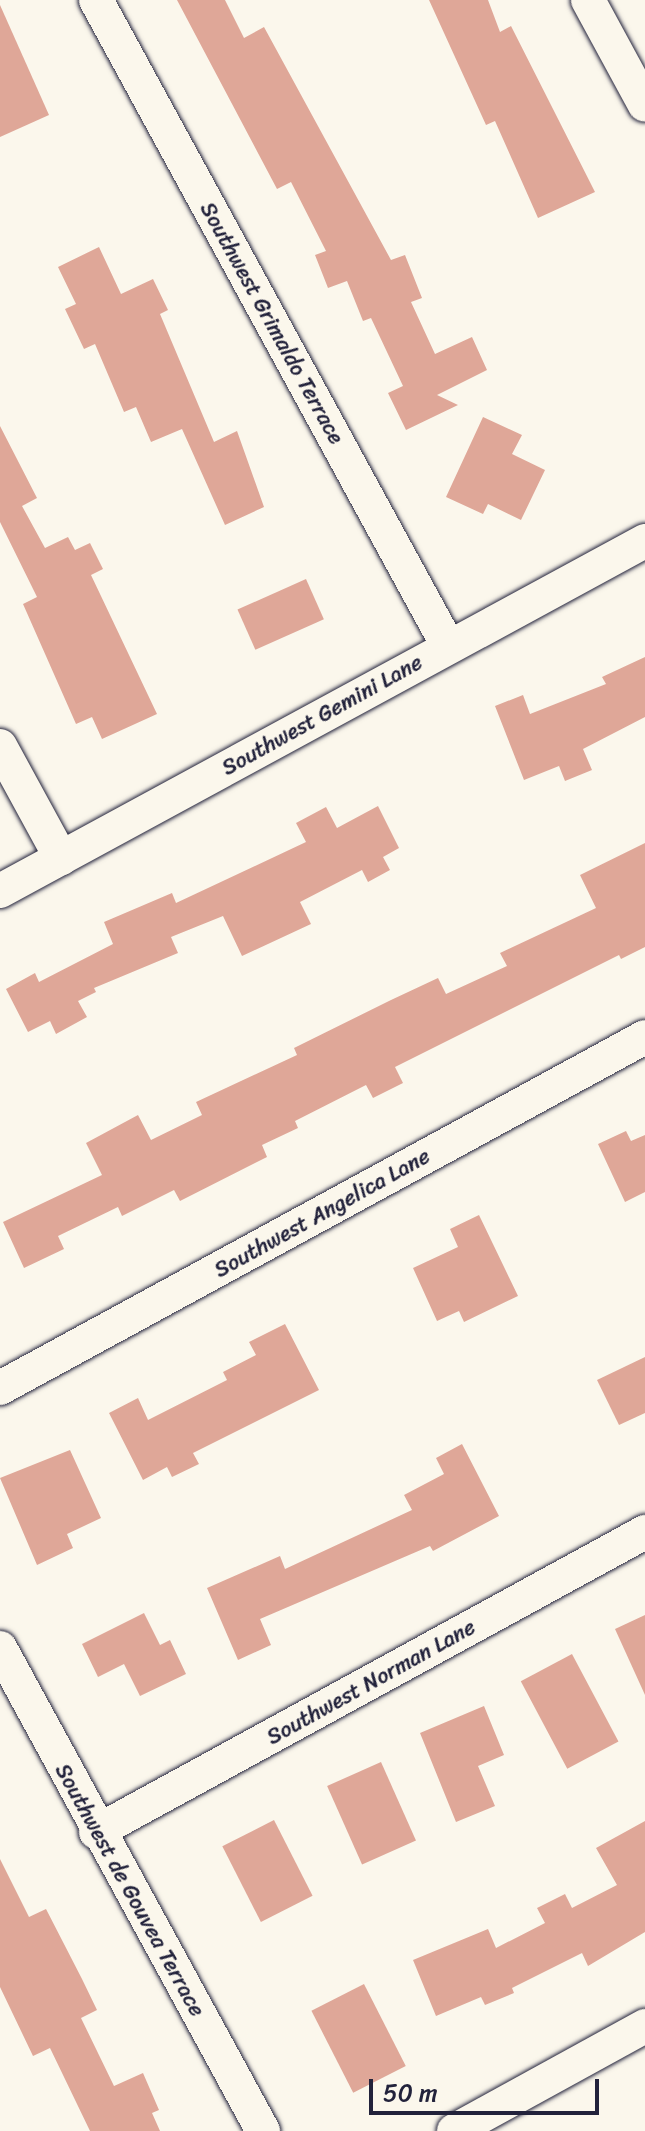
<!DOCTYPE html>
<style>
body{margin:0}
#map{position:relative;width:645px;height:2131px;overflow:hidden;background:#fbf7ec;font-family:Sriracha,sans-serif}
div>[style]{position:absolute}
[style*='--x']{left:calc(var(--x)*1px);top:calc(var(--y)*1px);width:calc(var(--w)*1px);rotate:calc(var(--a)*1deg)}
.building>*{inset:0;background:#dfa798;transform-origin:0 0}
.roads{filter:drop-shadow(0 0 2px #22223b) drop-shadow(0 0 2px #22223b)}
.minor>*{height:34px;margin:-17px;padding:0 17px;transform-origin:17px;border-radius:17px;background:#fbf7ec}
span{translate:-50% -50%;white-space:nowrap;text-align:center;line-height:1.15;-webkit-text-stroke:6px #fbf7ec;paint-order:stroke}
.street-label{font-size:22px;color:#22223b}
.scale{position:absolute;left:369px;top:2079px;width:230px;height:36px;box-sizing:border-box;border:4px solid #22223b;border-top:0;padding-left:10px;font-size:24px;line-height:28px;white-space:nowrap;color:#22223b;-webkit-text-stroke:6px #fbf7ec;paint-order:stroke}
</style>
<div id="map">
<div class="building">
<div style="clip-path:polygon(177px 0,225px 0,244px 38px,264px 27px,391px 260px,405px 255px,422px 298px,411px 302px,435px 354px,472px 337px,487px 370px,437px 395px,458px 405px,406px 430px,388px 393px,403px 386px,371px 318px,363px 321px,347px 281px,328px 288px,315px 255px,326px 251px,291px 182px,277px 189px)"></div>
<div style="clip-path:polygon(429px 0,488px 0,500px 32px,511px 26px,595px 192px,538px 218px,495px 121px,486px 125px)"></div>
<div style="clip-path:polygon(0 5px,49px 115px,0 137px)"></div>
<div style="clip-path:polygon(99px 247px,121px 294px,153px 279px,168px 310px,160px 314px,214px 442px,237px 431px,264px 507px,225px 525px,182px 429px,151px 442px,136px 407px,124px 412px,95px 344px,84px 349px,65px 309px,76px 304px,58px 267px)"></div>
<div style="clip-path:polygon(483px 417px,522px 435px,512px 454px,545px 470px,521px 520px,488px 504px,483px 514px,446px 497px)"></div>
<div style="clip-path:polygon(0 426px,37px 498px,22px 506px,45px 548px,68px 537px,75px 550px,90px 543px,103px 569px,91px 575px,157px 714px,102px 739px,92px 717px,76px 724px,23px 604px,37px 597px,0 522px)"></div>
<div style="left:306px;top:579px;width:44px;height:75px;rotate:66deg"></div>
<div style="clip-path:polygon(645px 657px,645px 717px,583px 749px,592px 770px,565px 781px,559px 766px,524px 780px,495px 706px,523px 695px,530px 714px,606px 684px,602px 677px)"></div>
<div style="clip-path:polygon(378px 806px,399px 848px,383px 857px,390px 870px,368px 882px,362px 870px,300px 902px,311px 924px,242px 956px,223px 916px,171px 937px,178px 953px,94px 988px,96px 992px,78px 1001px,87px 1017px,56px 1034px,50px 1021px,28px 1032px,6px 989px,35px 973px,39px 982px,113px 944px,104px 922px,172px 893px,176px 903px,306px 842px,296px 823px,326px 807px,337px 828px)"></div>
<div style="clip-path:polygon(645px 843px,645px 947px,621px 959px,619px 955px,395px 1067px,403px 1083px,373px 1098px,366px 1085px,295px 1121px,298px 1128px,262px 1145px,267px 1157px,180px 1201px,174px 1190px,122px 1216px,118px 1207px,58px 1236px,64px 1249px,24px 1268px,3px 1222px,102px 1175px,86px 1143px,138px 1115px,151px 1140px,202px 1115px,196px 1102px,297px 1055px,294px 1048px,391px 1000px,438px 978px,446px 994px,507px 966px,500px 953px,596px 908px,580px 875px)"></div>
<div style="clip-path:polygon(626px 1131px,631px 1141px,645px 1135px,645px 1192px,625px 1202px,598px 1144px)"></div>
<div style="clip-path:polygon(479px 1215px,518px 1296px,464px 1322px,459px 1311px,437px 1321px,413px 1268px,458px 1247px,450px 1229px)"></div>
<div style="clip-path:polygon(285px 1324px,319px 1390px,193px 1453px,199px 1464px,172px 1477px,167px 1467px,143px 1480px,109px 1413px,138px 1398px,148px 1420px,227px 1380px,223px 1372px,256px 1355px,249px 1342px)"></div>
<div style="clip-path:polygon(645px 1357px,645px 1413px,619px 1425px,597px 1380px)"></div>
<div style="clip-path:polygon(462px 1444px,499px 1516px,433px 1551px,430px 1546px,260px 1619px,271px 1645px,238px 1660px,207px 1588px,280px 1556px,285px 1569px,412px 1510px,404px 1495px,444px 1474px,436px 1458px)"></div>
<div style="clip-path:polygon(70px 1450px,101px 1518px,67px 1534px,73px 1548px,37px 1565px,0 1478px)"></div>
<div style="clip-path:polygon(144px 1613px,160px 1645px,170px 1640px,186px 1674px,140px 1696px,124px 1664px,98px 1677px,82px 1644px)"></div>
<div style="clip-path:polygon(645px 1615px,645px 1695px,615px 1629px)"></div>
<div style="left:572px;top:1654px;width:99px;height:58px;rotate:62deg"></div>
<div style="clip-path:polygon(484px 1706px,504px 1755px,478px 1766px,495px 1806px,456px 1822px,420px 1733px)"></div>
<div style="left:381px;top:1762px;width:86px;height:59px;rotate:66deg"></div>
<div style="left:274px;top:1820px;width:85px;height:58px;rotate:63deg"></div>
<div style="clip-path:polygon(645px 1821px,645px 1932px,588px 1966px,582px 1953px,512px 1988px,514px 1993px,485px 2005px,481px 1997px,436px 2016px,413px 1960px,488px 1929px,496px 1948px,545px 1923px,537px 1908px,565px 1894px,572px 1908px,617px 1885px,596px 1848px)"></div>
<div style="clip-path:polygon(0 1859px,29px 1917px,46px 1909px,82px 1979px,97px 2010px,81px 2018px,114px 2086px,143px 2073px,159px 2110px,152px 2113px,160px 2131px,90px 2131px,50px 2048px,33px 2056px,0 1987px)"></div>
<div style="left:364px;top:1984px;width:92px;height:59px;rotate:63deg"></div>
</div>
<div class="roads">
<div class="minor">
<div style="--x:96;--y:0;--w:736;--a:61.41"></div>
<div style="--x:588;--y:0;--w:119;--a:61.5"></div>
<div style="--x:0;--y:746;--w:128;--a:61.4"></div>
<div style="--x:0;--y:891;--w:734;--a:-28.49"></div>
<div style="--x:0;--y:1388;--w:734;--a:-28.55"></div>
<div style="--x:0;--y:1648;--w:550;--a:61.43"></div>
<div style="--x:96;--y:1832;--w:626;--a:-28.65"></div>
<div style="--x:454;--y:2131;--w:218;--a:-28.8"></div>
</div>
</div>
<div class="street-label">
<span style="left:272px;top:323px;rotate:61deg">Southwest Grimaldo Terrace</span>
<span style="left:322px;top:715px;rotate:-29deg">Southwest Gemini Lane</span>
<span style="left:322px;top:1213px;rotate:-29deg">Southwest Angelica Lane</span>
<span style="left:371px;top:1682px;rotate:-29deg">Southwest Norman Lane</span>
<span style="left:130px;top:1890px;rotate:61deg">Southwest de Gouvea Terrace</span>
</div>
<div class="scale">50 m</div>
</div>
